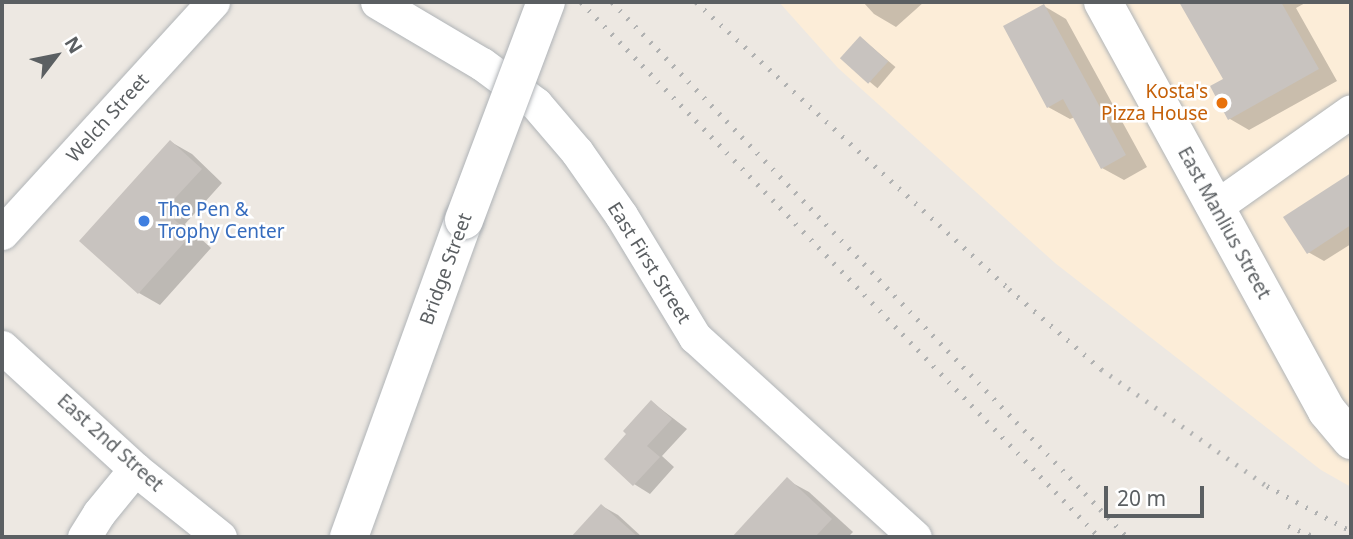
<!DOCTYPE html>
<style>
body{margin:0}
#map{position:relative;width:1353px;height:539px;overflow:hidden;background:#ede8e2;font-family:"Noto Sans",sans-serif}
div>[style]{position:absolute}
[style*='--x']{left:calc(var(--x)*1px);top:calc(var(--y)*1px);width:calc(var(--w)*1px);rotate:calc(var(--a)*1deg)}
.commercial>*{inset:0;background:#fcedd8}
.shadow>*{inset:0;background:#0003;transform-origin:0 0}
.building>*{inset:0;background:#c8c3bf;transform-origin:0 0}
.roads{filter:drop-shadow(0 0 2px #b0b4b7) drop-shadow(0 0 2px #b0b4b7)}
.minor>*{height:33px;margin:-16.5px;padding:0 16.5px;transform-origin:16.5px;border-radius:16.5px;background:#fff}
.tertiary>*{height:38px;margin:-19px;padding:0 19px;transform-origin:19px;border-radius:19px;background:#fff}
.secondary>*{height:38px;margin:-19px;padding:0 19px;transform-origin:19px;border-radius:19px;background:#fff}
.rail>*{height:5px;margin-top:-2.5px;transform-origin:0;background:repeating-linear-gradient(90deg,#b1b2b2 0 2px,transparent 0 11px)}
.bridges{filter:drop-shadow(0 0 2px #afb3b7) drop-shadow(0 0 2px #afb3b7)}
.secondary-bridge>*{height:38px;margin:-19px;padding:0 19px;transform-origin:19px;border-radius:19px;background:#fff}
.dots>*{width:19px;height:19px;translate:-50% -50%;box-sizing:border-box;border:4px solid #fff;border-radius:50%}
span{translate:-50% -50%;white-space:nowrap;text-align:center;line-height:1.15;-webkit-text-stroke:5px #fff;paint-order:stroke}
.food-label{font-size:19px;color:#c56008}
.right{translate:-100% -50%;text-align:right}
.street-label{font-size:19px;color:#5b5f62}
.shop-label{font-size:19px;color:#366cbe}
.left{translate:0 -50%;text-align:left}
.frame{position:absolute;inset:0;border:4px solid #5b5f62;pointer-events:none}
.north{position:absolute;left:21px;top:21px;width:70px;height:70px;-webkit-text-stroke:5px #fff;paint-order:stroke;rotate:58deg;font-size:19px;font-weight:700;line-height:28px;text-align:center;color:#5b5f62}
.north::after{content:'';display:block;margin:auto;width:24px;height:32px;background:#5b5f62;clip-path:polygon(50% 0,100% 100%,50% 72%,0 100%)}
.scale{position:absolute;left:1104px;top:486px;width:100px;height:32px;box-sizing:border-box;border:4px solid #5b5f62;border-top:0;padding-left:9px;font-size:21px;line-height:24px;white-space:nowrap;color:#5b5f62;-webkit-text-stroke:5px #fff;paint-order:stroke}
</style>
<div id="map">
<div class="commercial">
<div style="clip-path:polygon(779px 2px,1351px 2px,1351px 487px,1321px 470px,1055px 263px,838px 68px)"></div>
</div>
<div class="shadow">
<div style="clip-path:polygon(863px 2px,924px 2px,896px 27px,874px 14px)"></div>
<div style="clip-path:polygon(1181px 2px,1307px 2px,1296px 8px,1337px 81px,1249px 130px,1230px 119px,1225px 80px)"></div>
<div style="clip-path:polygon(1044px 6px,1066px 19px,1147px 167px,1124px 180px,1102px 168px,1075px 117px,1070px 119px,1048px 107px)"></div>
<div style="left:861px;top:38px;width:45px;height:28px;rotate:40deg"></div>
<div style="clip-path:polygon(171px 142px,192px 154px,222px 183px,185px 224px,211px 248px,160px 305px,139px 293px)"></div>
<div style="clip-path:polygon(1351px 175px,1351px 244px,1324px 261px,1308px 252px,1286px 217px)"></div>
<div style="clip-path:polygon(652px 402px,687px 429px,662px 456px,674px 467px,650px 494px,634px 484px)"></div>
<div style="clip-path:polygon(787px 480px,809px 492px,853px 532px,848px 537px,734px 537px)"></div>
<div style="clip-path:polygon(602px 506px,618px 515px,642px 537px,592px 537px,582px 528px)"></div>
</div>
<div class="building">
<div style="clip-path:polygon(1179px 2px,1281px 2px,1319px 69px,1228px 120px,1210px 86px,1223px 79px)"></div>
<div style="clip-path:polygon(1044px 4px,1126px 155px,1101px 169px,1063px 99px,1047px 108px,1003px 26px)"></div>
<div style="left:860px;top:36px;width:38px;height:30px;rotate:42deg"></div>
<div style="clip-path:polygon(170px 140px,202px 169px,164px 210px,191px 235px,138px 294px,79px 241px)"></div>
<div style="clip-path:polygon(1351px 173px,1351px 225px,1307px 254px,1283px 217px)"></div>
<div style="clip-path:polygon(651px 400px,672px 419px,647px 446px,660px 457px,633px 486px,604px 459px,626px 434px,623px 431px)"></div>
<div style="clip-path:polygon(787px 477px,832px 519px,815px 537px,732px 537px)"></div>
<div style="clip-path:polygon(601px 504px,638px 537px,571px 537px)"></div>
</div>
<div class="roads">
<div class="minor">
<div style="--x:377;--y:2;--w:122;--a:30.6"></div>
<div style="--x:482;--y:64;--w:67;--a:36.5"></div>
<div style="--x:536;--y:104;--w:63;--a:49.5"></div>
<div style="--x:577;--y:152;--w:77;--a:55.1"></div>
<div style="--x:621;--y:215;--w:143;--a:58.8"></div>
<div style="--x:695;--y:337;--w:297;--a:42.3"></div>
<div style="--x:1215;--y:207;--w:166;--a:-35.2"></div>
<div style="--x:2;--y:233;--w:313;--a:-47.6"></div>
<div style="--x:2;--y:347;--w:180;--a:42.5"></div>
<div style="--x:135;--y:469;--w:109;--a:38.7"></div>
<div style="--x:84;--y:537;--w:28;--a:-58"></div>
<div style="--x:99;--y:513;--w:57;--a:-50.7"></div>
</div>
<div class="tertiary">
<div style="--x:1103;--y:2;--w:466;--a:61.3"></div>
<div style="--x:1327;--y:411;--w:38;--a:50"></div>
</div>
<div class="secondary">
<div style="--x:349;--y:537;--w:337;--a:-70.1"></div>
</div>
</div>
<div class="rail">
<div style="--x:581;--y:2;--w:745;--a:45.92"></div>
<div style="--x:612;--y:2;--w:743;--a:46.09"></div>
<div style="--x:696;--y:2;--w:425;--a:42.5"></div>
<div style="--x:1009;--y:289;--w:122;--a:41"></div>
<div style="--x:1101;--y:369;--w:203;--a:35.2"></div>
<div style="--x:1267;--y:486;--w:95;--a:28.2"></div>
<div style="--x:1288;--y:526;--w:29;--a:22"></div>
</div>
<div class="bridges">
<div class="secondary-bridge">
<div style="--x:464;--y:220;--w:233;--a:-69.4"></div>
</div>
</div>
<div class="dots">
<div style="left:1222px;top:103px;background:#e8710a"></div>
<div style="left:144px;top:221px;background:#3f7fe0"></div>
</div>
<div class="food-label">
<span class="right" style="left:1208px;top:103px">Kosta's<br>Pizza House</span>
</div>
<div class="street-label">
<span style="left:108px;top:118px;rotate:-48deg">Welch Street</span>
<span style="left:1224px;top:223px;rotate:61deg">East Manlius Street</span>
<span style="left:649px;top:263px;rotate:58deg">East First Street</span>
<span style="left:446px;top:269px;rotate:-70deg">Bridge Street</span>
<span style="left:110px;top:443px;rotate:42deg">East 2nd Street</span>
</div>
<div class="shop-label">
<span class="left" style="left:158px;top:221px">The Pen &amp;<br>Trophy Center</span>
</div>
<div class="frame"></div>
<div class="north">N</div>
<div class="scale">20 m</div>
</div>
